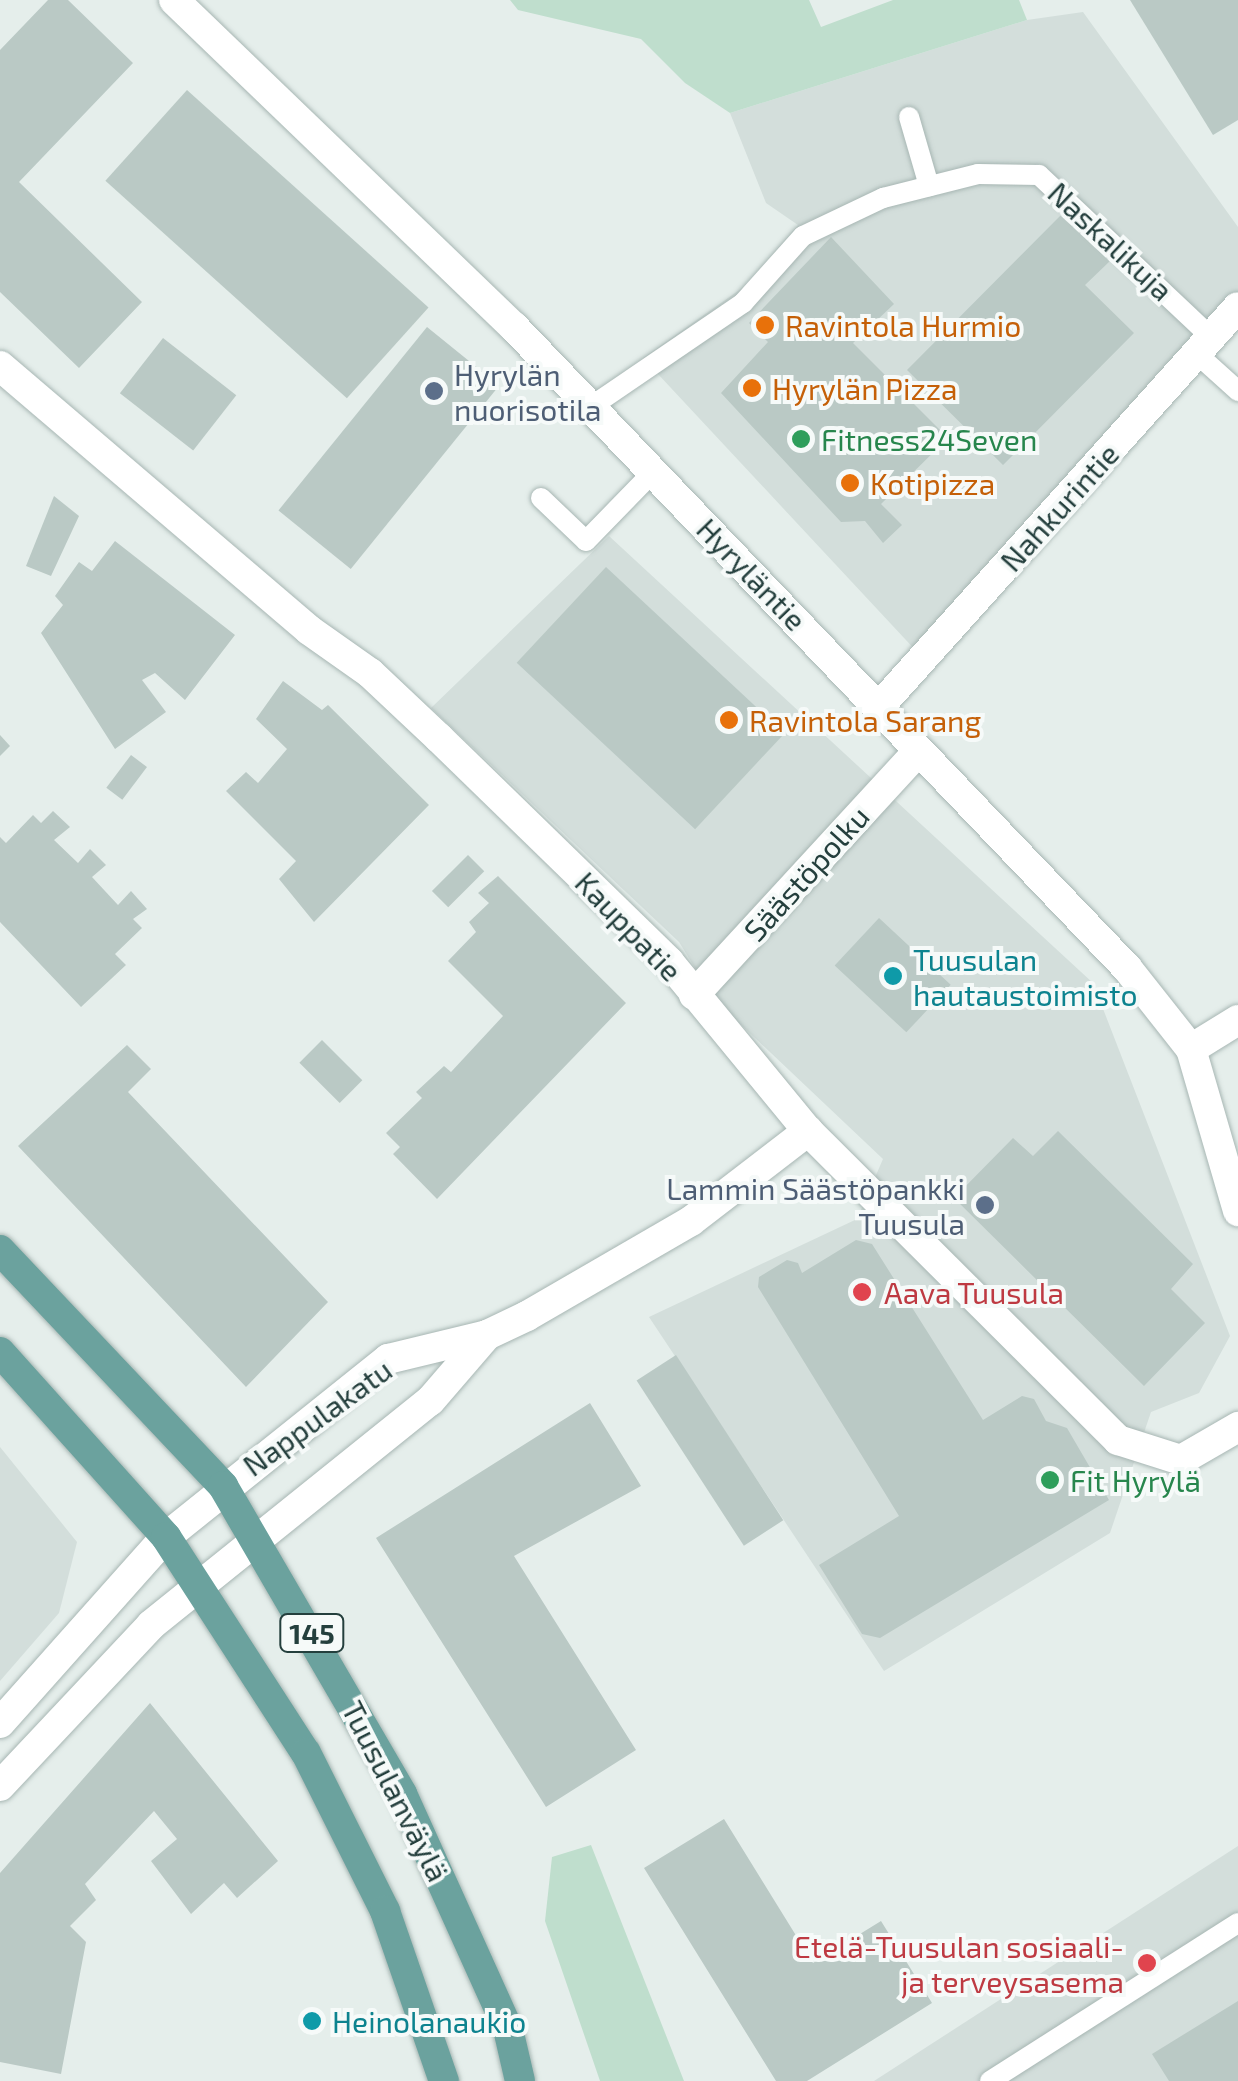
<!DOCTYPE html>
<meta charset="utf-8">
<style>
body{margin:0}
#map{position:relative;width:1238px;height:2081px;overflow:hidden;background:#e5eeeb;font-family:"Exo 2",sans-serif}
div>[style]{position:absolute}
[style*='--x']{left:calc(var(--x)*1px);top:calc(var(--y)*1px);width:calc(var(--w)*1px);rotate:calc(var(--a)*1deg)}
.built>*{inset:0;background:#d3dedb}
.green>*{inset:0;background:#bfdecd}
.building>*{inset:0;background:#bac9c5;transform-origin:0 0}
.roads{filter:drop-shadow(0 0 2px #a7b6b3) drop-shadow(0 0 2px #a7b6b3)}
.service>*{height:20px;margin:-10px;padding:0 10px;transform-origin:10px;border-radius:10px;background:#fff}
.minor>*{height:30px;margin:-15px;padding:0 15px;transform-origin:15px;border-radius:15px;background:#fff}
.tertiary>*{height:30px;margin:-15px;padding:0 15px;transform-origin:15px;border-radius:15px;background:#fff}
.primary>*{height:30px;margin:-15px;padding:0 15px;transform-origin:15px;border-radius:15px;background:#6ba29e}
.dots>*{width:28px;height:28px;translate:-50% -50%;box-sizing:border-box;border:5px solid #f6faf9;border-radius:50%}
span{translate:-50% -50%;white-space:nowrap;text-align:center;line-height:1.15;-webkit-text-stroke:8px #f6faf9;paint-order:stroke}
.shield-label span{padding:2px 8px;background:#f6faf9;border:2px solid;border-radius:8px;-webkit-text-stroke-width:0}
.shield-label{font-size:28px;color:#243f3d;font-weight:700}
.street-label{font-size:30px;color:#243f3d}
.food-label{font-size:30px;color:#c56008}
.left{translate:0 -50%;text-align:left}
.service-label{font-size:30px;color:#4e5e75}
.right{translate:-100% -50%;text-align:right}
.leisure-label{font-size:30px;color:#27864d}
.culture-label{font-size:30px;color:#0d838f}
.health-label{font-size:30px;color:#be3a42}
</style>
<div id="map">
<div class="built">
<div style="clip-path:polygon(1083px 12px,1238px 227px,1238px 298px,919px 654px,643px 358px,745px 286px,798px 225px,766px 203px,730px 113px,1027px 20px)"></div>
<div style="clip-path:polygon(609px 536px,1093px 983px,1230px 1336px,1199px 1393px,1151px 1412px,1110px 1533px,884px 1671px,649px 1317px,857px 1219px,883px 1159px,715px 1000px,679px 942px,431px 708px)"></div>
<div style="clip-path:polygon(0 1447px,77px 1542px,59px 1613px,0 1681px)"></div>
<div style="clip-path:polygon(1238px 1846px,1238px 2081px,874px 2081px)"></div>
</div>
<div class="green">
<div style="clip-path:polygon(510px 0,809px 0,821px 27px,893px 0,1019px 0,1027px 20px,730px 113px,685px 83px,641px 39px,518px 10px)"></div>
<div style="clip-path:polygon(591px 1845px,684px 2081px,600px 2081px,545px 1921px,552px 1857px)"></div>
</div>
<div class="building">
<div style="clip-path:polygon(48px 0,68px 0,133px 63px,19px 182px,142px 302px,79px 368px,0 292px,0 50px)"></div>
<div style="clip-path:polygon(1130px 0,1238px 0,1238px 120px,1213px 135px)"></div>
<div style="left:187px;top:90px;width:325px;height:122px;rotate:42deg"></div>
<div style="clip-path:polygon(1062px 214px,1110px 261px,1085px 285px,1134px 333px,1003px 465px,907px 370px)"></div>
<div style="clip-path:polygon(831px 237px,894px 304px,853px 343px,948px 438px,881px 504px,902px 525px,883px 543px,865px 521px,841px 522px,721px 393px,768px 342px,749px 323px)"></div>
<div style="left:427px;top:327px;width:93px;height:236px;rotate:39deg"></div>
<div style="left:163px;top:338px;width:93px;height:70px;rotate:38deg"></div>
<div style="clip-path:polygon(54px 496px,79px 516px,51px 576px,26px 566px)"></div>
<div style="clip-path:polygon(115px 541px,235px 635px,185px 700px,155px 673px,142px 680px,166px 712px,115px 749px,41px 633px,63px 605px,55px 596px,79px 562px,92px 571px)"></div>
<div style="left:606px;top:567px;width:244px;height:131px;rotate:43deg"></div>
<div style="clip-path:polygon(283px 681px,322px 710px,328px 705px,429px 805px,314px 922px,279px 879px,296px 861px,226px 791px,246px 772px,258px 783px,287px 749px,256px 719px)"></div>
<div style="clip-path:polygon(0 735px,10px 746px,0 756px)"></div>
<div style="left:131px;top:755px;width:20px;height:41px;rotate:37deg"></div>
<div style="clip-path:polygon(53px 811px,70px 827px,54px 840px,78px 863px,90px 849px,106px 865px,92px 877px,118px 905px,131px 891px,147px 909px,133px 919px,142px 928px,115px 954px,126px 965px,81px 1007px,0 922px,0 837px,6px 843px,33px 815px,41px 823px)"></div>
<div style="left:468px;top:855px;width:23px;height:51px;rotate:45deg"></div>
<div style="clip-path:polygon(498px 876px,626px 1003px,437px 1199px,393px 1154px,400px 1147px,386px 1133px,422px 1098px,416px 1092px,444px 1066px,451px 1072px,503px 1016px,448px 961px,476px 932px,469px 922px,489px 903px,478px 893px)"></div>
<div style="left:879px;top:918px;width:98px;height:65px;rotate:43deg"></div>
<div style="left:322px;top:1040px;width:57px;height:32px;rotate:45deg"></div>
<div style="clip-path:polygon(127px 1045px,151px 1069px,128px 1092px,328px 1302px,246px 1387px,18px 1146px)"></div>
<div style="clip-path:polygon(1058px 1131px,1193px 1264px,1171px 1289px,1205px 1323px,1144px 1386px,954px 1198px,1013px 1138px,1033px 1156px)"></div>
<div style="clip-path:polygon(856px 1240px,872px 1244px,983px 1420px,1022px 1396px,1034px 1399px,1046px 1421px,1067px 1428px,1109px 1500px,880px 1638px,862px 1634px,819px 1565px,899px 1516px,758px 1287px,759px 1277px,787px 1260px,798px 1263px,802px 1273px)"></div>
<div style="left:676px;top:1355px;width:197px;height:47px;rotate:57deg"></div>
<div style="clip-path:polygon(590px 1403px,641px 1486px,514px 1556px,636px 1750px,546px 1807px,376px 1538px)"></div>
<div style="clip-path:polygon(150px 1703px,278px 1861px,237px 1898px,224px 1883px,191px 1914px,151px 1861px,177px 1839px,154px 1811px,85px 1884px,96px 1900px,70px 1926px,86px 1942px,61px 2074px,0 2062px,0 1873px)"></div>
<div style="clip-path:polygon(724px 1819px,813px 1963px,881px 1921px,932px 2003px,807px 2081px,776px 2081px,644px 1868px)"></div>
<div style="clip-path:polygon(1238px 2001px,1238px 2081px,1169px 2081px,1152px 2054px)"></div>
</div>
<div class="roads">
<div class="service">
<div style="--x:909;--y:117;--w:72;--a:73.8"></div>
<div style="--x:1196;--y:353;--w:57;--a:42.1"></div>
<div style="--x:592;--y:406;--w:183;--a:-34.3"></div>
<div style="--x:743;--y:303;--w:90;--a:-48.2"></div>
<div style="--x:803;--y:236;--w:89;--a:-25.4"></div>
<div style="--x:883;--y:198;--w:98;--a:-14.2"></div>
<div style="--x:978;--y:174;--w:61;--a:0.9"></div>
<div style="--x:1039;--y:175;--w:236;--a:43.3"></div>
<div style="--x:541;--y:498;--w:62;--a:43.7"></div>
<div style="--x:586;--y:541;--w:98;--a:-45.8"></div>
<div style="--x:990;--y:2081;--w:294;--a:-32.5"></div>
</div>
<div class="minor">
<div style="--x:0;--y:366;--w:406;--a:40.5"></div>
<div style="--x:309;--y:630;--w:75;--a:35.2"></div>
<div style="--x:370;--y:673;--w:95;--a:43.3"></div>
<div style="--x:439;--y:738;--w:321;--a:44.2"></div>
<div style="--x:669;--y:962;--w:219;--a:50.6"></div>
<div style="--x:808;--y:1131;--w:438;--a:44.9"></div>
<div style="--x:1118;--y:1440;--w:66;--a:17.6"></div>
<div style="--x:1181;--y:1460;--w:66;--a:-30.1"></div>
<div style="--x:879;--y:707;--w:537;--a:-48.09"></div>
<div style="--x:694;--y:995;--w:331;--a:-47.4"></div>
<div style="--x:1191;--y:1049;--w:55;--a:-31.7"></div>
<div style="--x:0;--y:1723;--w:249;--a:-48.3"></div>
<div style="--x:166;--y:1537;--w:285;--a:-38.7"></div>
<div style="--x:388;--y:1359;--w:102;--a:-13.6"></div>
<div style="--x:487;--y:1335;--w:44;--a:-25.4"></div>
<div style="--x:527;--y:1316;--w:190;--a:-30.1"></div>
<div style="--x:691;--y:1221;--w:148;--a:-37.6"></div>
<div style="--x:0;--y:1786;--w:221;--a:-46.8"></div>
<div style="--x:151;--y:1625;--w:358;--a:-38.8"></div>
<div style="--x:430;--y:1401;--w:87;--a:-49.2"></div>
</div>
<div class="tertiary">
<div style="--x:174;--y:0;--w:472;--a:43.9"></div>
<div style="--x:514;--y:327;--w:887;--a:46.28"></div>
<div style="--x:1127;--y:968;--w:103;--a:51.7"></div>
<div style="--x:1191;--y:1049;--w:169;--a:73.8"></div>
</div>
<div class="primary">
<div style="--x:0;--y:1250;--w:325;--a:46.6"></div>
<div style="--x:223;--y:1486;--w:356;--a:59.8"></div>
<div style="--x:402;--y:1794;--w:258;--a:65.7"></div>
<div style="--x:508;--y:2029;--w:53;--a:77"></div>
<div style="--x:0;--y:1352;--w:249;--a:48.1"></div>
<div style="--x:166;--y:1537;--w:257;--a:57.1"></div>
<div style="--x:306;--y:1753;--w:177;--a:63.4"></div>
<div style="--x:385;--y:1911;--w:180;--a:70.9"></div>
</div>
</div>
<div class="dots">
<div style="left:765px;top:325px;background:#e8710a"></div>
<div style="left:752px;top:388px;background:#e8710a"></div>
<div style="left:434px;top:391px;background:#5c6f8a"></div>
<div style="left:801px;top:439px;background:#2e9e5b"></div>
<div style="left:850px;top:483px;background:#e8710a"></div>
<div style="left:729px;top:720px;background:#e8710a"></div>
<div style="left:893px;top:976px;background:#0f9aa8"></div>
<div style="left:985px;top:1205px;background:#5c6f8a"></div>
<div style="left:862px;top:1292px;background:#e0444e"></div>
<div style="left:1050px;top:1480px;background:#2e9e5b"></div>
<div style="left:1147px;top:1963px;background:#e0444e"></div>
<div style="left:312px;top:2021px;background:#0f9aa8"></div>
</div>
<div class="shield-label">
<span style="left:312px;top:1633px">145</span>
</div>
<div class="street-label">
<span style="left:1111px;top:241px;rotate:43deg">Naskalikuja</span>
<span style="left:1059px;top:507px;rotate:-48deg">Nahkurintie</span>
<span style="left:752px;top:574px;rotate:46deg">Hyryläntie</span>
<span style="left:806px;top:873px;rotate:-48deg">Säästöpolku</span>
<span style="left:629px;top:926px;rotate:46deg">Kauppatie</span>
<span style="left:317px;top:1417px;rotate:-36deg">Nappulakatu</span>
<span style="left:396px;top:1791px;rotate:63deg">Tuusulanväylä</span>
</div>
<div class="food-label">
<span class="left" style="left:785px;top:325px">Ravintola Hurmio</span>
<span class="left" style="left:772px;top:388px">Hyrylän Pizza</span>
<span class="left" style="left:870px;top:483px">Kotipizza</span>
<span class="left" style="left:749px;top:720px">Ravintola Sarang</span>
</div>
<div class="service-label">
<span class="left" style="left:454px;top:391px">Hyrylän<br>nuorisotila</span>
<span class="right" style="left:965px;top:1205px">Lammin Säästöpankki<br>Tuusula</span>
</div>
<div class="leisure-label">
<span class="left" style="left:821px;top:439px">Fitness24Seven</span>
<span class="left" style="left:1070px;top:1480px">Fit Hyrylä</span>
</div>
<div class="culture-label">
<span class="left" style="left:913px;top:976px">Tuusulan<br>hautaustoimisto</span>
<span class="left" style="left:332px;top:2021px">Heinolanaukio</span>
</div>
<div class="health-label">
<span class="left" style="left:884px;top:1292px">Aava Tuusula</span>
<span class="right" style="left:1124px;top:1963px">Etelä-Tuusulan sosiaali-<br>ja terveysasema</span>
</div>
</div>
